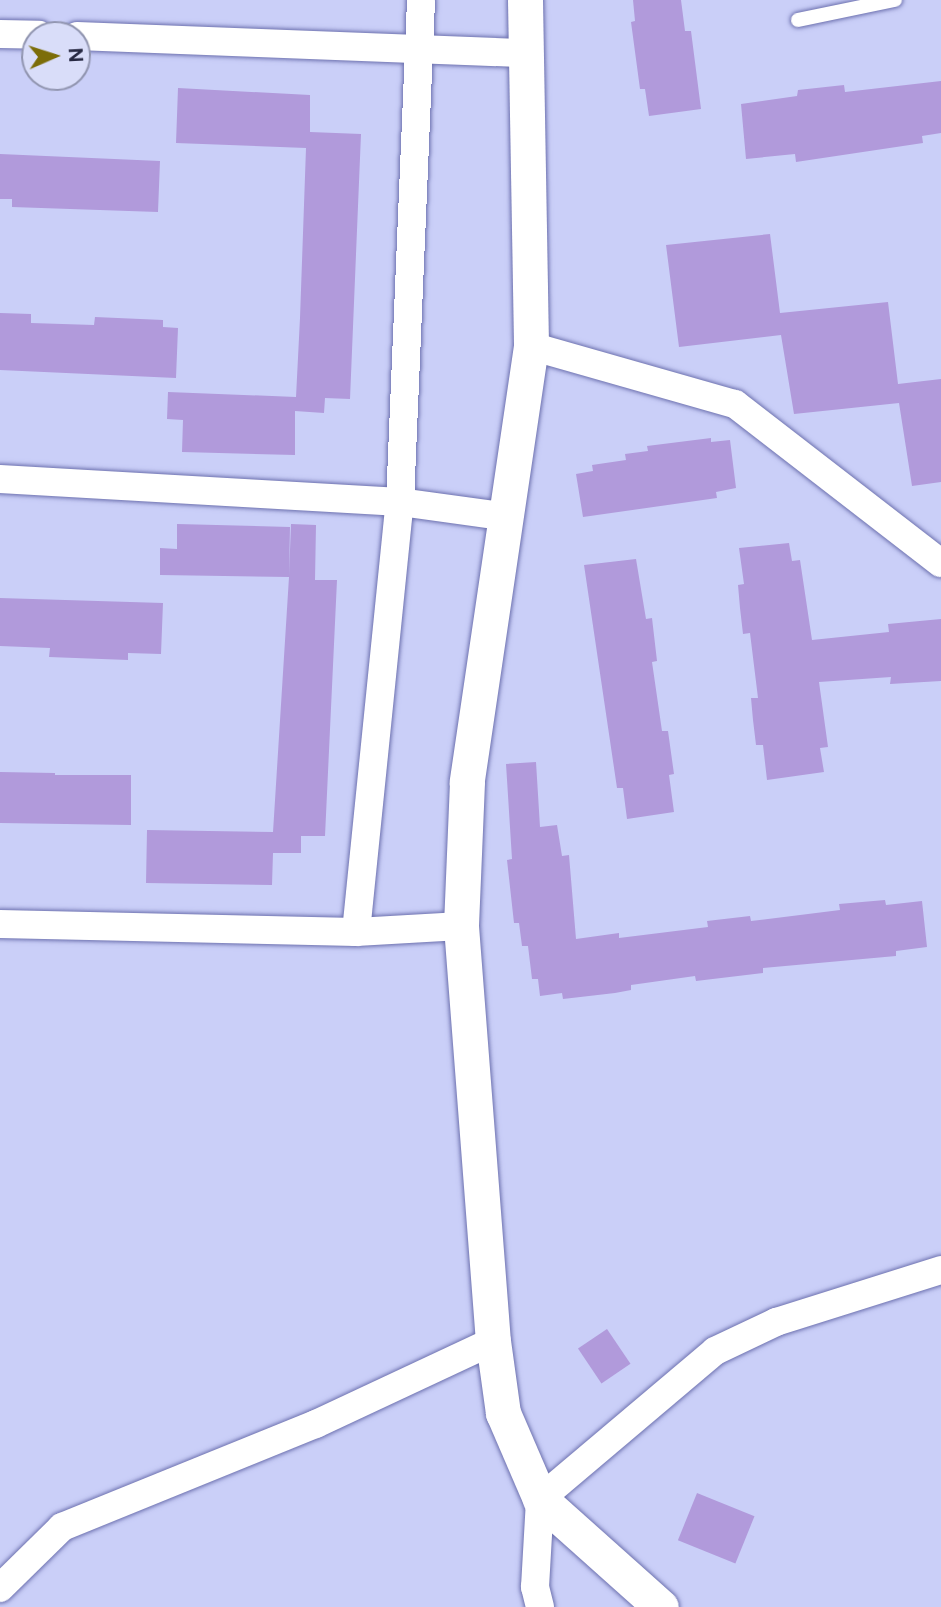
<!DOCTYPE html>
<style>
body{margin:0}
#map{position:relative;width:941px;height:1607px;overflow:hidden;background:#cacff8;font-family:Figtree,sans-serif}
div>[style]{position:absolute}
[style*='--x']{left:calc(var(--x)*1px);top:calc(var(--y)*1px);width:calc(var(--w)*1px);rotate:calc(var(--a)*1deg)}
.building>*{inset:0;background:#b19adb;transform-origin:0 0}
.roads{filter:drop-shadow(0 0 2px #6d71af) drop-shadow(0 0 2px #6d71af)}
.service>*{height:14px;margin:-7px;padding:0 7px;transform-origin:7px;border-radius:7px;background:#fff}
.minor>*{height:28px;margin:-14px;padding:0 14px;transform-origin:14px;border-radius:14px;background:#fff}
.tertiary>*{height:35px;margin:-17.5px;padding:0 17.5px;transform-origin:17.5px;border-radius:17.5px;background:#fff}
span{translate:-50% -50%;white-space:nowrap;text-align:center;line-height:1.15;-webkit-text-stroke:5px #d9ddf9;paint-order:stroke}
.north{position:absolute;left:21px;top:21px;width:70px;height:70px;box-sizing:border-box;background:#d9ddf9;border:2px solid #9195b0;border-radius:50%;rotate:87deg;font-size:19px;font-weight:700;line-height:28px;text-align:center;color:#262842}
.north::after{content:'';display:block;margin:auto;width:24px;height:32px;background:#7c6d09;clip-path:polygon(50% 0,100% 100%,50% 72%,0 100%)}
</style>
<div id="map">
<div class="building">
<div style="clip-path:polygon(633px 0,681px 0,685px 31px,691px 31px,701px 109px,649px 116px,645px 89px,640px 89px,631px 22px,635px 21px)"></div>
<div style="clip-path:polygon(941px 81px,941px 133px,922px 136px,923px 143px,796px 162px,795px 154px,746px 159px,741px 104px,797px 96px,798px 90px,844px 85px,845px 92px)"></div>
<div style="clip-path:polygon(178px 88px,310px 95px,310px 132px,361px 134px,350px 399px,325px 398px,324px 413px,295px 411px,295px 455px,182px 452px,183px 420px,167px 419px,168px 392px,296px 397px,300px 318px,306px 148px,176px 143px)"></div>
<div style="clip-path:polygon(0 154px,160px 161px,158px 212px,12px 207px,12px 199px,0 199px)"></div>
<div style="clip-path:polygon(770px 234px,780px 313px,888px 302px,898px 384px,941px 379px,941px 482px,912px 486px,899px 403px,794px 414px,781px 335px,679px 347px,666px 245px)"></div>
<div style="clip-path:polygon(0 313px,31px 314px,31px 323px,94px 325px,95px 317px,163px 320px,163px 327px,178px 328px,176px 378px,0 370px)"></div>
<div style="clip-path:polygon(711px 438px,711px 442px,730px 440px,736px 488px,716px 492px,717px 498px,583px 517px,576px 474px,593px 471px,592px 465px,626px 460px,625px 454px,648px 451px,647px 446px)"></div>
<div style="clip-path:polygon(177px 524px,290px 527px,289px 576px,291px 524px,316px 525px,315px 580px,337px 580px,325px 836px,301px 836px,301px 853px,273px 853px,272px 885px,146px 883px,147px 830px,273px 832px,289px 577px,160px 575px,160px 548px,177px 549px)"></div>
<div style="clip-path:polygon(789px 543px,792px 561px,800px 560px,812px 640px,889px 632px,888px 624px,941px 619px,941px 681px,890px 684px,891px 677px,819px 682px,828px 747px,820px 748px,824px 772px,767px 780px,763px 745px,756px 745px,753px 720px,751px 698px,758px 698px,750px 633px,743px 634px,740px 608px,738px 585px,744px 584px,739px 548px)"></div>
<div style="clip-path:polygon(636px 559px,646px 619px,652px 618px,657px 661px,652px 662px,662px 731px,668px 731px,674px 774px,669px 775px,674px 812px,627px 819px,623px 788px,617px 788px,584px 565px)"></div>
<div style="clip-path:polygon(0 598px,163px 603px,161px 654px,128px 653px,128px 660px,49px 657px,50px 648px,0 646px)"></div>
<div style="clip-path:polygon(536px 762px,540px 827px,557px 825px,562px 856px,569px 855px,576px 939px,619px 933px,619px 938px,708px 927px,707px 921px,750px 916px,751px 921px,840px 910px,839px 904px,885px 900px,886px 905px,922px 901px,927px 947px,896px 951px,896px 956px,763px 968px,763px 973px,696px 981px,695px 976px,631px 985px,631px 990px,615px 993px,563px 999px,562px 993px,540px 996px,538px 979px,532px 979px,528px 946px,522px 946px,519px 923px,514px 923px,507px 860px,512px 859px,506px 764px)"></div>
<div style="clip-path:polygon(0 772px,55px 773px,55px 775px,131px 775px,131px 825px,0 823px)"></div>
<div style="left:607px;top:1329px;width:42px;height:35px;rotate:56deg"></div>
<div style="left:697px;top:1493px;width:62px;height:51px;rotate:22deg"></div>
</div>
<div class="roads">
<div class="service">
<div style="--x:798;--y:20;--w:99;--a:-11.7"></div>
</div>
<div class="minor">
<div style="--x:0;--y:34;--w:39;--a:1"></div>
<div style="--x:77;--y:36;--w:449;--a:2.2"></div>
<div style="--x:531;--y:346;--w:212;--a:15.9"></div>
<div style="--x:735;--y:404;--w:260;--a:37.7"></div>
<div style="--x:0;--y:479;--w:401;--a:3.3"></div>
<div style="--x:400;--y:502;--w:109;--a:7.9"></div>
<div style="--x:0;--y:924;--w:356;--a:1.3"></div>
<div style="--x:356;--y:932;--w:105;--a:-3.3"></div>
<div style="--x:356;--y:932;--w:432;--a:-84.2"></div>
<div style="--x:400;--y:502;--w:502;--a:-87.6"></div>
<div style="--x:0;--y:1588;--w:87;--a:-44.5"></div>
<div style="--x:62;--y:1527;--w:274;--a:-22.1"></div>
<div style="--x:316;--y:1424;--w:195;--a:-25.1"></div>
<div style="--x:540;--y:1607;--w:21;--a:-104"></div>
<div style="--x:535;--y:1587;--w:88;--a:-86.7"></div>
<div style="--x:540;--y:1499;--w:229;--a:-40.2"></div>
<div style="--x:715;--y:1351;--w:68;--a:-25.4"></div>
<div style="--x:776;--y:1322;--w:173;--a:-17.5"></div>
</div>
<div class="tertiary">
<div style="--x:525;--y:0;--w:346;--a:89"></div>
<div style="--x:531;--y:346;--w:441;--a:98.4"></div>
<div style="--x:467;--y:782;--w:144;--a:92.4"></div>
<div style="--x:461;--y:926;--w:416;--a:85.6"></div>
<div style="--x:493;--y:1341;--w:73;--a:82.1"></div>
<div style="--x:503;--y:1413;--w:94;--a:66.7"></div>
<div style="--x:540;--y:1499;--w:162;--a:41.8"></div>
</div>
</div>
<div class="north">N</div>
</div>
